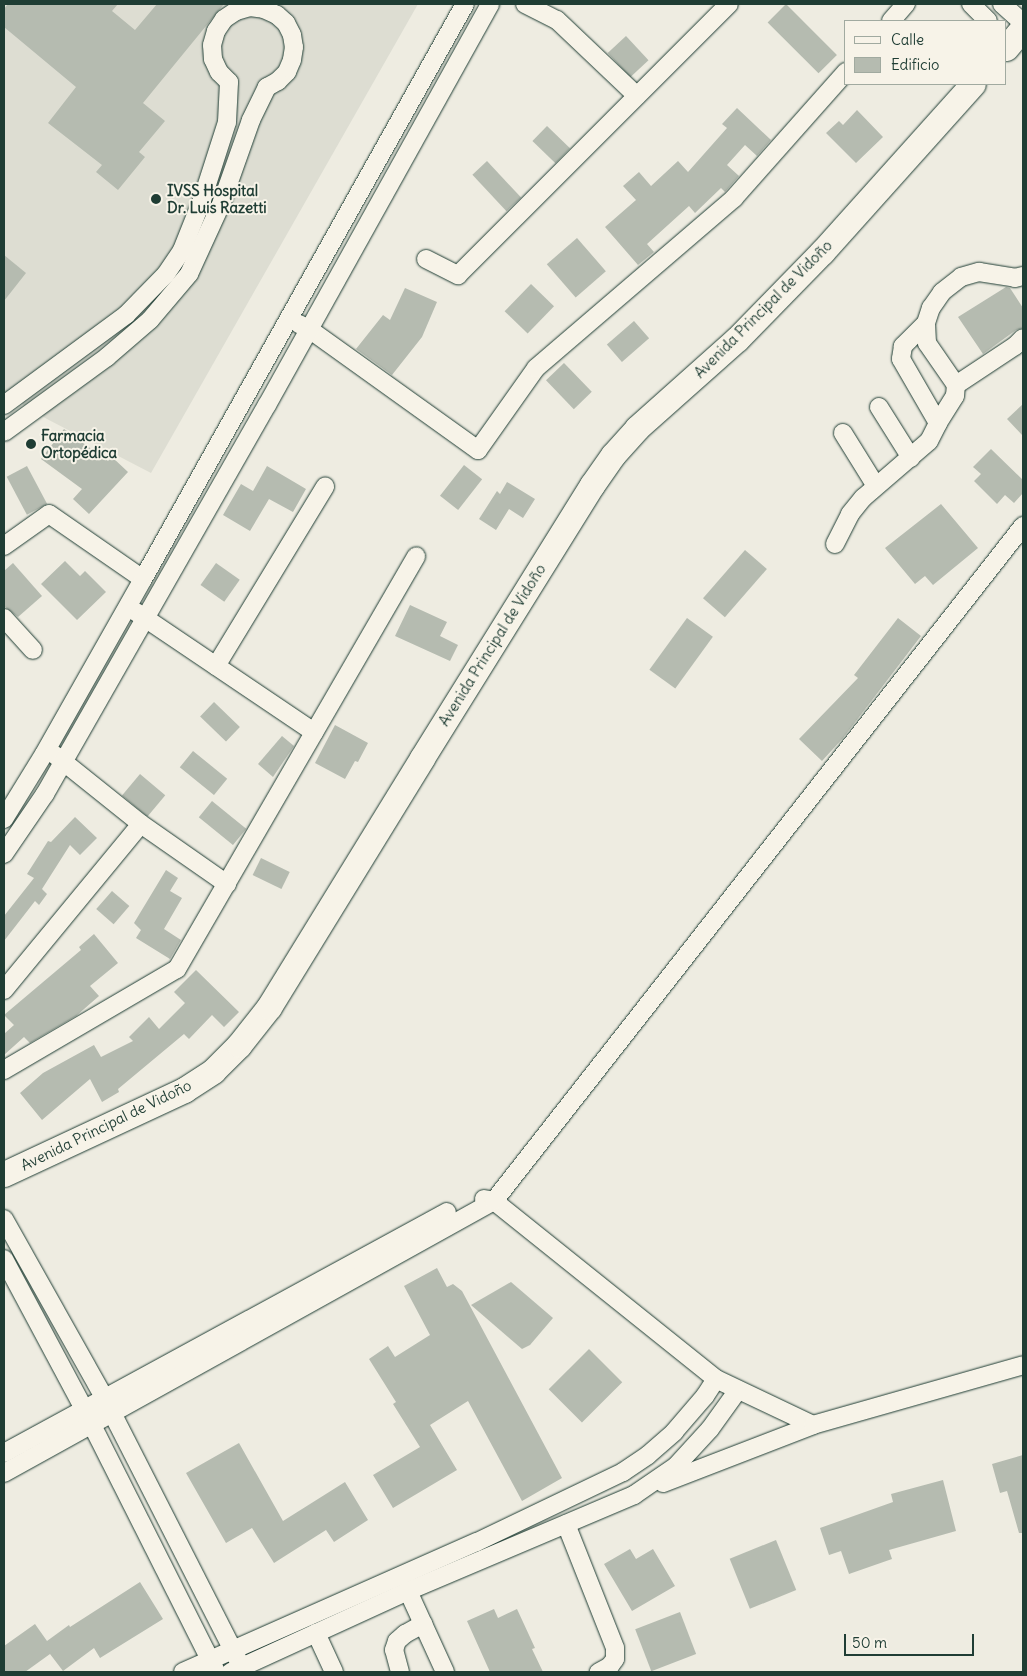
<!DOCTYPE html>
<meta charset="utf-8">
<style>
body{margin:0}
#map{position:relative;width:1027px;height:1676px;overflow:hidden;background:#eeece1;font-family:Delius,sans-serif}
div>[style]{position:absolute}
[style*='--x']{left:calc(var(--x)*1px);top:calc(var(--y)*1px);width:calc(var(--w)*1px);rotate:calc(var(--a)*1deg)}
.built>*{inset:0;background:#ddddd2}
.building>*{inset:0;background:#b5bbb0;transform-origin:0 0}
.roads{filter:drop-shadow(0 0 1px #1f3d34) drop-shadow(0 0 1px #1f3d34)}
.street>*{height:18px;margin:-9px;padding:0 9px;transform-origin:9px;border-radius:9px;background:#f7f3e8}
.secondary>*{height:25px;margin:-12.5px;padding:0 12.5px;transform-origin:12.5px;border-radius:12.5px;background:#f7f3e8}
.dots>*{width:14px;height:14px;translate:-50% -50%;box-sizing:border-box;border:2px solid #f7f3e8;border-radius:50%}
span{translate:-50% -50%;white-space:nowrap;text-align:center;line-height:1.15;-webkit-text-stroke:4px #f7f3e8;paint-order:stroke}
.poi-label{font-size:15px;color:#1f3d34;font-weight:700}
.left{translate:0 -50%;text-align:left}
.street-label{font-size:15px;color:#1f3d34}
.frame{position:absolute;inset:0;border:5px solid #1f3d34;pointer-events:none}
.legend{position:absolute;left:844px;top:20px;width:162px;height:65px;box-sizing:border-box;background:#f7f3e8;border:1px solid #a1aaa0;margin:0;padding:6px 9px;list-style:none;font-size:15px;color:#1f3d34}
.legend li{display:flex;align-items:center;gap:10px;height:25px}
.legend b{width:25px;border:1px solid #a1aaa0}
.scale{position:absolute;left:844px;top:1634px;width:130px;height:22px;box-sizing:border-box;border:2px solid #1f3d34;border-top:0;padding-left:6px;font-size:15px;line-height:18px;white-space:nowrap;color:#1f3d34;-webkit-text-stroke:4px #f7f3e8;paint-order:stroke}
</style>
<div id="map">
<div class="built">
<div style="clip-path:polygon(4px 4px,418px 4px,151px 473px,47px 419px,4px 393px)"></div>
</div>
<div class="building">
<div style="clip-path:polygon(8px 4px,118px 4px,112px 11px,135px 30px,157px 4px,224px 4px,143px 103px,165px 121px,139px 152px,145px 157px,118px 190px,96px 172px,102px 165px,48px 123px,76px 87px,4px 27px,4px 9px)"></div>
<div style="left:786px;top:4px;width:72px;height:26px;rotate:45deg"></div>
<div style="left:626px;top:36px;width:33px;height:25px;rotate:47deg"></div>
<div style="clip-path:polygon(737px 108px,771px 140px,757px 156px,745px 145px,727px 165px,739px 176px,725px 192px,721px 188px,695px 213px,689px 206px,647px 244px,654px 252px,638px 265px,605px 227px,636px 200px,623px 186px,639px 172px,651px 186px,678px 161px,688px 172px,727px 128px,722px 124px)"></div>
<div style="clip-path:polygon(857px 110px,883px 137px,856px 163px,826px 133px,839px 121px,843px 125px)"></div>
<div style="left:547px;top:126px;width:32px;height:21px;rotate:44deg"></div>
<div style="left:487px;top:161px;width:50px;height:20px;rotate:47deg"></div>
<div style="left:577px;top:238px;width:44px;height:40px;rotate:49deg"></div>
<div style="clip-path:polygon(4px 255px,26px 273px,4px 301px)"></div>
<div style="left:531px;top:284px;width:32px;height:38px;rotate:44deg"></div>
<div style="clip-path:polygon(1006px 287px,1010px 288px,1023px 308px,1023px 328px,1016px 330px,983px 354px,958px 317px)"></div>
<div style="clip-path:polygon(405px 288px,437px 302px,422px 337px,392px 375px,356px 349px,383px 315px,390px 320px)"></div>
<div style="left:634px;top:321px;width:23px;height:36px;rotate:49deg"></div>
<div style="left:564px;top:363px;width:40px;height:25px;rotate:46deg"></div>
<div style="clip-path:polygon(1023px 404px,1023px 436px,1007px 419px)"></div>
<div style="clip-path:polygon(64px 429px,108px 461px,112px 457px,128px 472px,89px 514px,73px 499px,82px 489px,41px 459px)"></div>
<div style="clip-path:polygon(991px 449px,1023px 480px,1023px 493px,1014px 503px,1005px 495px,997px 504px,974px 481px,981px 474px,973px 467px)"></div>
<div style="left:464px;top:465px;width:23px;height:39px;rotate:38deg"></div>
<div style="left:27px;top:466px;width:43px;height:23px;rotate:62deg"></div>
<div style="clip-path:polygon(267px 466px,306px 489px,293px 512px,269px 499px,250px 531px,223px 515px,241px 484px,253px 491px)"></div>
<div style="clip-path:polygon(507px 482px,535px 499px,523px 518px,509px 509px,496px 530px,479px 519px,497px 491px,500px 494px)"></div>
<div style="clip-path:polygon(941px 504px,978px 548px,933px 585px,925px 576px,915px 584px,885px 548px)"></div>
<div style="left:745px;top:550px;width:29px;height:64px;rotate:41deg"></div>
<div style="clip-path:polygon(65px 561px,80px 576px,85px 571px,106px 592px,77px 620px,41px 584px)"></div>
<div style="clip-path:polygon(13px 563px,42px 596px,18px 617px,4px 606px,4px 571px)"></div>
<div style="left:216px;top:563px;width:29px;height:27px;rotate:35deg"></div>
<div style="clip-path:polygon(410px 605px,447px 622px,440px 636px,458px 645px,450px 661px,395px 636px)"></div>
<div style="left:687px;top:618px;width:32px;height:64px;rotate:36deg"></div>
<div style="clip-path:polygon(898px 618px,921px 636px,843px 738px,822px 761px,799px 739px,858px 678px,854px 675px)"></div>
<div style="left:214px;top:702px;width:36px;height:20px;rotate:44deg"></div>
<div style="clip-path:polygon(335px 725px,368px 743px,358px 762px,355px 761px,345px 779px,315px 763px)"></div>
<div style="clip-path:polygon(282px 736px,294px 746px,273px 777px,258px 764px)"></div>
<div style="left:193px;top:751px;width:44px;height:21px;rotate:39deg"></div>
<div style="left:140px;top:774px;width:33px;height:28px;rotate:40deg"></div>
<div style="left:212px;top:801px;width:44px;height:21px;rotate:39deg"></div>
<div style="clip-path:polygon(75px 817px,97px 838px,80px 855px,70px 845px,42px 889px,47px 894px,39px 905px,35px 901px,4px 941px,4px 916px,34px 878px,27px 874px,48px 841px,51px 842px)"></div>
<div style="left:261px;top:858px;width:32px;height:19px;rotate:26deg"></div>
<div style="clip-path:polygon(166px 870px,178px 878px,170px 891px,182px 898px,164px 929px,181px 940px,170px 959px,136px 938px,141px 930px,134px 923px)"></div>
<div style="left:112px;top:891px;width:23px;height:24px;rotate:41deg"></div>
<div style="clip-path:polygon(94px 934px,118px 963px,90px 986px,99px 996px,76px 1016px,30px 1043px,24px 1037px,4px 1055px,4px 1034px,14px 1025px,4px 1015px,81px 950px,79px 947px)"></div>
<div style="clip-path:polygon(196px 970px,239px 1012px,224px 1027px,212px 1015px,189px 1039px,184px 1034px,118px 1089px,119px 1092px,102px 1102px,90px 1079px,42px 1120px,20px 1093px,43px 1073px,94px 1045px,101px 1057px,133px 1041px,129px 1037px,149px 1017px,159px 1029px,185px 1003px,174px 992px)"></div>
<div style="clip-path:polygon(437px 1268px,447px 1287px,453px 1284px,462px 1291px,562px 1478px,522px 1501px,468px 1401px,430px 1425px,457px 1470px,393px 1508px,373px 1475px,420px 1447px,393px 1404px,396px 1402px,369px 1359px,388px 1346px,395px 1357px,430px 1335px,404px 1286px)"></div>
<div style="clip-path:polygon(511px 1282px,553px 1318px,530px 1345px,522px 1349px,471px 1305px)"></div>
<div style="left:589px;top:1349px;width:47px;height:57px;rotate:45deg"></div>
<div style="clip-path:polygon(239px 1443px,283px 1521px,345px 1482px,368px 1520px,334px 1542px,326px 1530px,274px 1563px,252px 1528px,226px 1543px,186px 1473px)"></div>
<div style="clip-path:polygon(1023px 1455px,1023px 1533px,1019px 1533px,1007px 1491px,1000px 1493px,992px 1464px)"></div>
<div style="clip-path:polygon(943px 1480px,956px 1531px,889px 1550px,892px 1559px,849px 1574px,841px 1551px,829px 1555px,820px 1528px,893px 1502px,891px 1494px)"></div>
<div style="left:776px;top:1540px;width:54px;height:50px;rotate:68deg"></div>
<div style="clip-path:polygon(630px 1549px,636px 1559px,653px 1549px,675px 1586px,632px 1611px,604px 1564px)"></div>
<div style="clip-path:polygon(140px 1582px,163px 1619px,100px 1658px,94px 1648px,63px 1671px,50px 1654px,25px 1672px,4px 1672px,4px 1646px,35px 1624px,47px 1641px,69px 1625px,70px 1627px)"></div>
<div style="clip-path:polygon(494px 1609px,498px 1618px,517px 1609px,535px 1648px,532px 1649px,543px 1672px,490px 1672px,467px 1621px)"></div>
<div style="left:680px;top:1612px;width:45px;height:48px;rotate:69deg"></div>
</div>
<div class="roads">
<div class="street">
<div style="--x:525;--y:4;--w:36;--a:27"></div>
<div style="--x:557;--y:20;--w:110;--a:43.5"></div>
<div style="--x:971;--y:4;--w:24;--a:45"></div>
<div style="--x:1002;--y:4;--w:28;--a:42"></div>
<div style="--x:891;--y:21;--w:23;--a:-49"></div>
<div style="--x:426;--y:259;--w:36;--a:27"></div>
<div style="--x:458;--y:275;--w:383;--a:-45"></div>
<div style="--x:926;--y:323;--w:33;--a:135"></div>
<div style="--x:903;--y:346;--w:13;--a:99"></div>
<div style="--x:901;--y:359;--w:74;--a:60"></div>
<div style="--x:299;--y:324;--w:11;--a:27"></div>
<div style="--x:309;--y:329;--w:208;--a:35.6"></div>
<div style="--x:478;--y:450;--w:100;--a:-54.7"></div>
<div style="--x:536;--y:368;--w:261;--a:-40.6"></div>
<div style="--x:734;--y:198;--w:169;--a:-48.4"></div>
<div style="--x:956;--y:385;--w:71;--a:-33.5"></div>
<div style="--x:1015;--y:346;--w:11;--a:-45"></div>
<div style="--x:4;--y:405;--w:152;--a:-36.4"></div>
<div style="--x:126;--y:315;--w:57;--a:-45.7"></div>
<div style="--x:166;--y:274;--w:29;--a:-56"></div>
<div style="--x:182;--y:250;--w:54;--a:-68.2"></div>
<div style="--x:202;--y:200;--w:82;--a:-72.2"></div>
<div style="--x:227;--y:122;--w:40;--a:-87.1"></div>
<div style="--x:229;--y:82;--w:14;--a:-135"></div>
<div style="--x:219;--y:72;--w:14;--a:-115"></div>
<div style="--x:213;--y:59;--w:14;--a:-94"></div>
<div style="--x:212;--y:45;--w:15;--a:-74"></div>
<div style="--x:216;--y:31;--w:14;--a:-56"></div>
<div style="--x:224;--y:19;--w:14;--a:-34"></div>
<div style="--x:236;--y:11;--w:15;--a:-16"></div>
<div style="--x:250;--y:7;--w:14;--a:8"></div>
<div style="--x:264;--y:9;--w:14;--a:25"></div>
<div style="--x:277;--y:15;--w:12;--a:42"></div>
<div style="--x:286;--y:23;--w:13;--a:63"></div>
<div style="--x:292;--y:35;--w:12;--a:81"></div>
<div style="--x:294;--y:47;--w:13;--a:99"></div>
<div style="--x:292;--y:60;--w:13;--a:113"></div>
<div style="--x:287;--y:72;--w:13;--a:135"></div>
<div style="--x:278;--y:81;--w:13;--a:151"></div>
<div style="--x:267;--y:87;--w:37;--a:116"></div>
<div style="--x:251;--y:120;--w:87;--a:109.5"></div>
<div style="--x:222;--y:202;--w:79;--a:114.6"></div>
<div style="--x:189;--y:274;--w:60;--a:130.3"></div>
<div style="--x:150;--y:320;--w:57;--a:139.3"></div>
<div style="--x:107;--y:357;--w:127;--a:143.9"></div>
<div style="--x:879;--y:407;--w:60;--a:57.9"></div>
<div style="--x:843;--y:433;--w:62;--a:58.1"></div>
<div style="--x:835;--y:544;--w:34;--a:-63"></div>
<div style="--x:850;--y:514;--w:21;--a:-51"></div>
<div style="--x:863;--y:498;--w:87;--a:-40.8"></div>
<div style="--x:929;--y:441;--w:20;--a:-63"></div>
<div style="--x:938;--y:423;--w:32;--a:-58"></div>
<div style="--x:955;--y:396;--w:11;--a:-85"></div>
<div style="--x:956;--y:385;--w:51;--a:-124.6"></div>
<div style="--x:927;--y:343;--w:20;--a:-93"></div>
<div style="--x:926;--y:323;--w:16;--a:-72"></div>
<div style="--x:931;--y:308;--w:19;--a:-55"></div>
<div style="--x:942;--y:292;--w:24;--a:-38"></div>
<div style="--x:961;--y:277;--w:19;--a:-16"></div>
<div style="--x:979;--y:272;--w:36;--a:9"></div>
<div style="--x:1015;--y:278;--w:8;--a:-14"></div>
<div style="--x:4;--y:546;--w:55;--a:-35.4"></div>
<div style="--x:49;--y:514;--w:114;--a:34.7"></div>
<div style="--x:136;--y:612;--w:215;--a:34"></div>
<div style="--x:4;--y:618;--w:43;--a:47.8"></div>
<div style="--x:216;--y:666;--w:210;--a:-58.7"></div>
<div style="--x:55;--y:755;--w:110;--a:38.7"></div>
<div style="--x:141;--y:824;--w:105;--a:34.9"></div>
<div style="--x:4;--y:819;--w:76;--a:-58.4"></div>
<div style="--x:44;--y:754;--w:201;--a:-60.5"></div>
<div style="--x:143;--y:579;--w:659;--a:-60.75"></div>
<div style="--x:4;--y:854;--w:73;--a:-55.7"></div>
<div style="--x:45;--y:794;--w:448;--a:-60.3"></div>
<div style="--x:267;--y:405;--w:459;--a:-60.9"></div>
<div style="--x:4;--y:990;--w:215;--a:-50.5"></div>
<div style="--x:4;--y:1070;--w:200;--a:-30.3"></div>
<div style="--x:177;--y:969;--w:477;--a:-59.9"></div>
<div style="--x:484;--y:1199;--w:10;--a:11"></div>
<div style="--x:494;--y:1201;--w:285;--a:38.7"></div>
<div style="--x:716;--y:1379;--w:107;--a:25.4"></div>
<div style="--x:4;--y:1219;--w:206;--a:60.7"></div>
<div style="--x:105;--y:1399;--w:293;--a:63"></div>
<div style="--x:4;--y:1259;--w:170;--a:61.9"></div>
<div style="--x:84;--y:1409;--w:294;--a:63.3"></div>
<div style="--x:4;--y:1453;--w:504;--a:-28.55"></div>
<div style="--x:4;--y:1473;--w:560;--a:-29.03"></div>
<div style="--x:494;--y:1201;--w:858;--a:-51.91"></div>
<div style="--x:663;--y:1483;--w:161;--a:-21.1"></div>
<div style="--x:813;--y:1425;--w:218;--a:-15.9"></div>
<div style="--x:566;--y:1524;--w:133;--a:68.4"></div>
<div style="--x:615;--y:1648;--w:11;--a:90"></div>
<div style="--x:615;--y:1659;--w:9;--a:126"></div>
<div style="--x:610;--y:1666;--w:13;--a:151"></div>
<div style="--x:408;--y:1591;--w:89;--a:65.4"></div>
<div style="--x:316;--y:1633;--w:43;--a:65.2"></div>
<div style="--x:183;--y:1672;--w:321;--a:-23.9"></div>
<div style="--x:477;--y:1542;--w:162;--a:-25.6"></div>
<div style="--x:623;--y:1472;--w:30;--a:-34"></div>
<div style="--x:648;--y:1455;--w:35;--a:-41"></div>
<div style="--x:674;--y:1432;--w:48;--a:-49.3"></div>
<div style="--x:705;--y:1396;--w:20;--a:-57"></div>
<div style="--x:231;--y:1672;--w:195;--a:-24.6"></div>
<div style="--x:408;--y:1591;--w:246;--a:-23"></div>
<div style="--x:634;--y:1495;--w:51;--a:-34.6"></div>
<div style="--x:676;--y:1466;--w:50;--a:-47.4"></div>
<div style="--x:710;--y:1429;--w:48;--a:-54.3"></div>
<div style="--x:400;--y:1672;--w:23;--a:-105"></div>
<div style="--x:394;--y:1650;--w:9;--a:-72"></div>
<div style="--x:397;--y:1641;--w:11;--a:-41"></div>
<div style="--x:405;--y:1634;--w:21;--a:-29"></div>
</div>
<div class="secondary">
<div style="--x:1006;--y:48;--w:26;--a:-50"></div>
<div style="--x:4;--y:1174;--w:199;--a:-25"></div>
<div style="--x:184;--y:1090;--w:35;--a:-33"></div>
<div style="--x:213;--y:1071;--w:37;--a:-45"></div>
<div style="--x:239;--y:1045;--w:48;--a:-51.7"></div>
<div style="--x:269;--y:1007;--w:292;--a:-58.4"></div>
<div style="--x:422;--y:758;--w:322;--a:-58.1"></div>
<div style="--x:592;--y:485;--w:37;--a:-55"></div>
<div style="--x:613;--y:455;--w:36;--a:-48"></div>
<div style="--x:637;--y:428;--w:134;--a:-41.7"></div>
<div style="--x:737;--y:339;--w:122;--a:-45.7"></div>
<div style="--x:822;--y:252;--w:226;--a:-48.1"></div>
</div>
</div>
<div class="dots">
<div style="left:156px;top:199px;background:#1f3d34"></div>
<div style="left:31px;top:444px;background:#1f3d34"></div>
</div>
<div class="poi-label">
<span class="left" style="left:167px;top:199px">IVSS Hospital<br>Dr. Luis Razetti</span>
<span class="left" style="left:41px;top:444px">Farmacia<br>Ortopédica</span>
</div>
<div class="street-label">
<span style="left:763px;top:309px;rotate:-45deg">Avenida Principal de Vidoño</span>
<span style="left:492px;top:645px;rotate:-58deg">Avenida Principal de Vidoño</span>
<span style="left:106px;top:1125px;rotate:-26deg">Avenida Principal de Vidoño</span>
</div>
<div class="frame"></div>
<ul class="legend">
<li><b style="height:6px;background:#f7f3e8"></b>Calle</li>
<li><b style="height:14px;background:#b5bbb0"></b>Edificio</li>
</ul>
<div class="scale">50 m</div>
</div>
